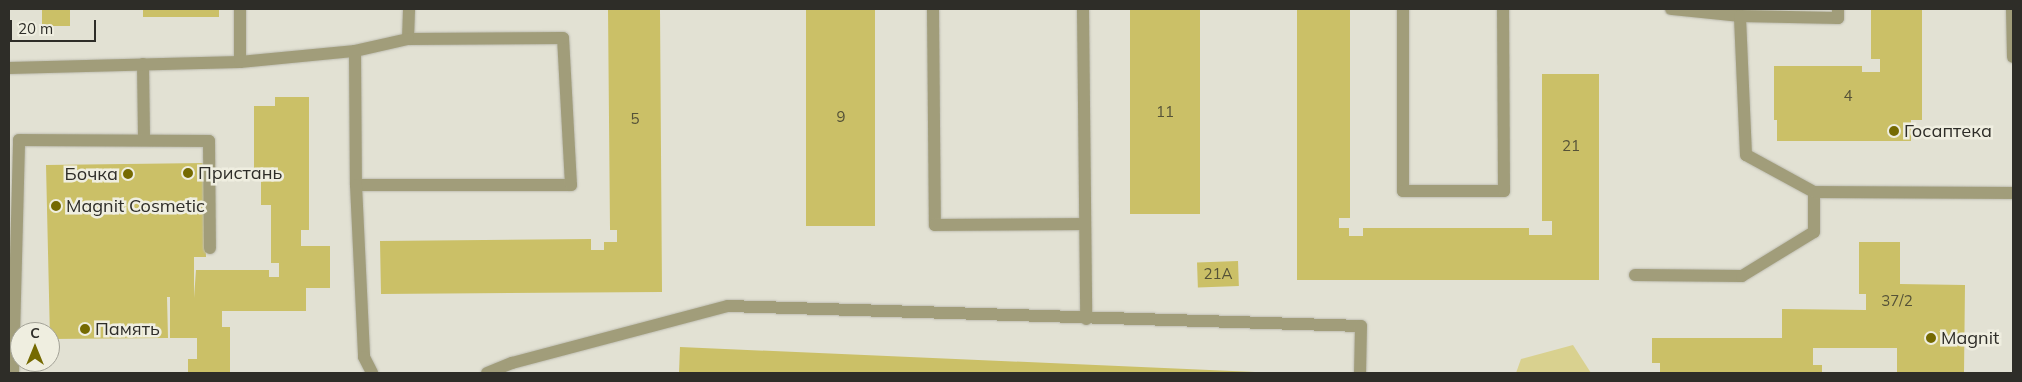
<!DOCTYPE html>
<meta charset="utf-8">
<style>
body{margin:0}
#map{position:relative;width:2022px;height:382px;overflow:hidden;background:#e2e1d3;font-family:Mulish,sans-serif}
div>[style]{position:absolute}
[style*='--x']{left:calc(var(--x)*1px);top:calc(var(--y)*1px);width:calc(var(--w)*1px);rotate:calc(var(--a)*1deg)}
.green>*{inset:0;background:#d9d18f}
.building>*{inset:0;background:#cbc067;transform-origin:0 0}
.roads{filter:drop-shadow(0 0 1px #bebdb1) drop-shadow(0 0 1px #bebdb1)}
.lane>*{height:12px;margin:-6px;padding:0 6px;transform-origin:6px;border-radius:6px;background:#a19d7a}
.street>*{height:12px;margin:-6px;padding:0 6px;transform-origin:6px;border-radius:6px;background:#a19d7a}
.dots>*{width:14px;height:14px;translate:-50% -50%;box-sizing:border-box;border:2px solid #efeee0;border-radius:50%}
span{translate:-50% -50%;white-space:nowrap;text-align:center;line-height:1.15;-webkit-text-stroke:5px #efeee0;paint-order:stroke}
.number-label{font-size:15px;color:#555238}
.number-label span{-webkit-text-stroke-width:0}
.poi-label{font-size:18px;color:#2e2d28}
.left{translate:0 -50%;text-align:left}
.right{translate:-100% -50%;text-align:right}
.frame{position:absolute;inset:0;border:10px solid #2e2d28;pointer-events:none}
.north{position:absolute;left:10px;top:322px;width:50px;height:50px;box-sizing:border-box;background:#efeee0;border:1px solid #a2a196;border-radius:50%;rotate:0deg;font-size:14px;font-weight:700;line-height:20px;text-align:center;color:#2e2d28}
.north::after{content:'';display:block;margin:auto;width:18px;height:22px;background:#756a02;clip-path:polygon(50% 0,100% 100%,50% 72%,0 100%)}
.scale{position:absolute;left:10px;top:20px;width:86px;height:22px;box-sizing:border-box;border:2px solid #2e2d28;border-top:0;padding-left:6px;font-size:15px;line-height:18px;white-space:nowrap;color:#2e2d28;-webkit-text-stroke:4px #efeee0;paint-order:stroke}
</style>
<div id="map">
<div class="green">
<div style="clip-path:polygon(1573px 345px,1591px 373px,1516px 373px,1521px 359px)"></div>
</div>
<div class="building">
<div style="left:42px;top:9px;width:28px;height:17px"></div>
<div style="left:143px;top:9px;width:76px;height:8px"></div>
<div style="clip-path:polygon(608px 9px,660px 9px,662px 292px,381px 294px,380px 241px,591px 239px,591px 250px,604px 250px,604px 242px,617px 242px,617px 230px,610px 230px)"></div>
<div style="left:806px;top:9px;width:69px;height:217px"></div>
<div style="left:1130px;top:9px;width:70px;height:205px"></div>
<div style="clip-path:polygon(1297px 9px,1350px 9px,1350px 218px,1339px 218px,1339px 228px,1349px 228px,1349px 236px,1363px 236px,1363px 228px,1529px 228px,1529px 235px,1552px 235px,1552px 221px,1542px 221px,1542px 74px,1599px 74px,1599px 280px,1297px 280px)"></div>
<div style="clip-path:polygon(1871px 9px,1922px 9px,1922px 120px,1911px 120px,1911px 141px,1777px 141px,1777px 120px,1774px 120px,1774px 66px,1862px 66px,1862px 72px,1880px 72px,1880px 59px,1871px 59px)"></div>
<div style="clip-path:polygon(275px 97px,309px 97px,309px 230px,301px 230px,301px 246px,330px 246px,330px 288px,306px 288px,306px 311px,222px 311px,222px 327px,230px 327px,230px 373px,188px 373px,188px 359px,197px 359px,197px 338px,170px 338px,170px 297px,167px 297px,168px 338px,50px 339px,46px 165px,205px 163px,206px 257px,194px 257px,194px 298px,196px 270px,269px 270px,269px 277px,279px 277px,279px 263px,271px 263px,271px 205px,261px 205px,261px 172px,254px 172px,254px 106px,275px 106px)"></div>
<div style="clip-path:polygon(1859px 242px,1900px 242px,1900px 284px,1965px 285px,1964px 373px,1897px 373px,1897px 348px,1813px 348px,1813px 365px,1822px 365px,1822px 373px,1660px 373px,1660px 363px,1652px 363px,1652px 338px,1782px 338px,1782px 309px,1866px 310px,1866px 294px,1859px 294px)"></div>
<div style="left:1238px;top:261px;width:25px;height:41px;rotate:88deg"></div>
<div style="clip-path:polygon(680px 347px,1255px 372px,1255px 373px,679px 373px)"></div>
</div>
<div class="roads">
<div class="lane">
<div style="--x:240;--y:9;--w:53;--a:90"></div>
<div style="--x:933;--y:9;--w:216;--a:89.5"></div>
<div style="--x:935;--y:225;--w:150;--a:-0.4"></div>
<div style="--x:1083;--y:9;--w:310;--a:89.4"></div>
<div style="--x:1403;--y:9;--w:182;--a:90"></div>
<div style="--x:1403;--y:191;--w:101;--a:0"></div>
<div style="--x:1504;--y:191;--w:182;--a:-90.3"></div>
<div style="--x:1671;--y:9;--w:69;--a:5.8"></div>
<div style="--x:408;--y:39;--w:30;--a:-88"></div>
<div style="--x:143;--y:64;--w:76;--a:89.2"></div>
<div style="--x:9;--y:68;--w:231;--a:-1.5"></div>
<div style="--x:240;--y:62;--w:116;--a:-5.5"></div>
<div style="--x:356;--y:185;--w:215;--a:0"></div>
<div style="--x:571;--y:185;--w:147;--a:-93.1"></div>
<div style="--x:563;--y:38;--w:155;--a:179.6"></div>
<div style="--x:408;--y:39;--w:54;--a:167.2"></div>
<div style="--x:355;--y:51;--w:134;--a:89.6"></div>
<div style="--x:356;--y:185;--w:172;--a:87.3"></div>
<div style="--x:364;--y:357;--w:18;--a:63"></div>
<div style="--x:1814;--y:192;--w:77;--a:-151.4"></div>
<div style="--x:1746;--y:155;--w:139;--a:-92.5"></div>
<div style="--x:1740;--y:16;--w:98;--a:1.2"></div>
<div style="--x:1838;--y:18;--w:9;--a:-90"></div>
<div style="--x:1635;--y:275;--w:107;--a:0.5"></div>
<div style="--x:1742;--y:276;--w:84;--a:-31.4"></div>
<div style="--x:1814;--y:232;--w:40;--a:-90"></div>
<div style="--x:1814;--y:192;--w:199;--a:0.3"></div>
<div style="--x:13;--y:373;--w:233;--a:-88.5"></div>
<div style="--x:19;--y:140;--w:190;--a:0.3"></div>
<div style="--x:209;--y:141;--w:107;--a:89.5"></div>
<div style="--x:487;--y:373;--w:27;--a:-22"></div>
<div style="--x:512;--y:363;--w:223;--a:-14.8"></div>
<div style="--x:728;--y:306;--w:633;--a:1.81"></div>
<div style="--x:1361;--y:326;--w:47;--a:91.2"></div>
</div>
<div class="street">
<div style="--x:2012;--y:9;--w:48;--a:88.8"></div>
</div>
</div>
<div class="dots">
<div style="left:1894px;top:131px;background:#756a02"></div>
<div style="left:188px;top:173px;background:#756a02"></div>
<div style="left:128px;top:174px;background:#756a02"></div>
<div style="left:56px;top:206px;background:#756a02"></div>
<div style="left:85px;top:329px;background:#756a02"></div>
<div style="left:1931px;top:338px;background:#756a02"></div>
</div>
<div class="number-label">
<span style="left:1848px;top:96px">4</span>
<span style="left:1165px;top:112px">11</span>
<span style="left:841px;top:117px">9</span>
<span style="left:635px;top:119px">5</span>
<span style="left:1571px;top:146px">21</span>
<span style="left:1218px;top:274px">21А</span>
<span style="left:1897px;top:301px">37/2</span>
</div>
<div class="poi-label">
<span class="left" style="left:1904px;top:131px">Госаптека</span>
<span class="left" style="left:198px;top:173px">Пристань</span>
<span class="right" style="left:118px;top:174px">Бочка</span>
<span class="left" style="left:66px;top:206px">Magnit Cosmetic</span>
<span class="left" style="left:95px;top:329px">Память</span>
<span class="left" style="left:1941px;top:338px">Magnit</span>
</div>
<div class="frame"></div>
<div class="north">С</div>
<div class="scale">20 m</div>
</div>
